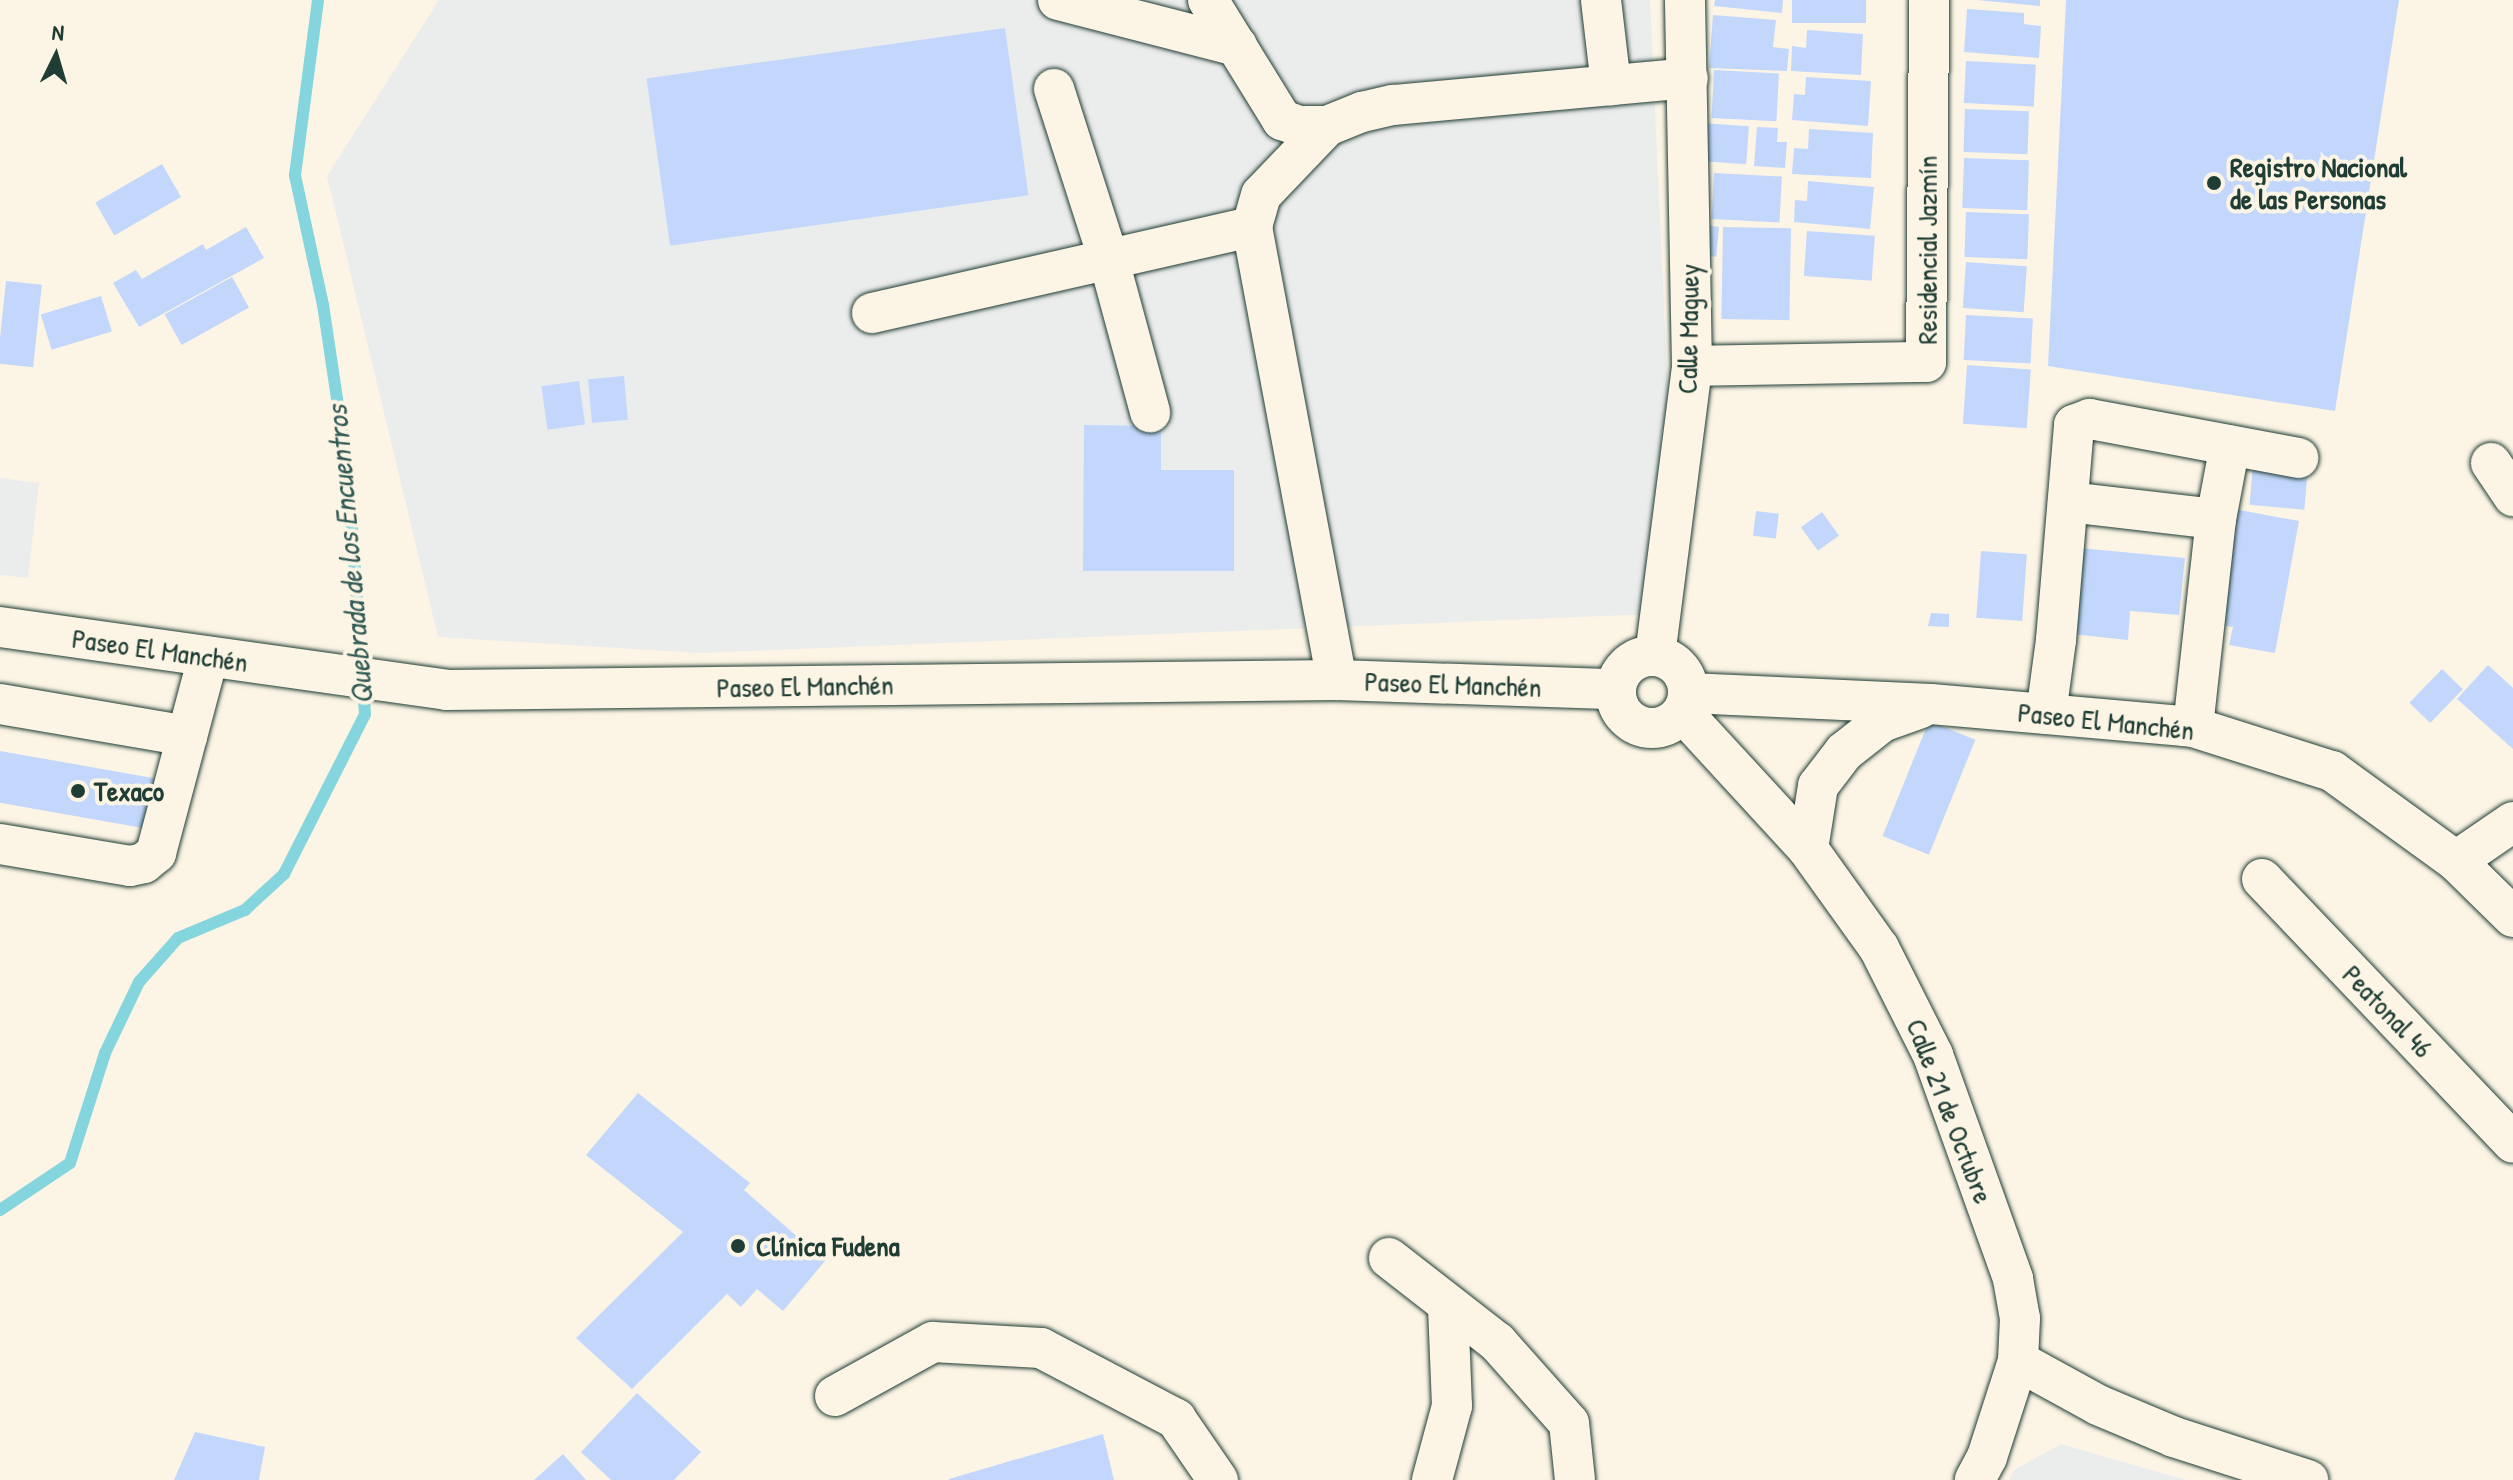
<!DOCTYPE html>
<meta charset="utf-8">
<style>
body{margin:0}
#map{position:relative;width:2513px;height:1480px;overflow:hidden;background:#fcf5e5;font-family:"Patrick Hand",sans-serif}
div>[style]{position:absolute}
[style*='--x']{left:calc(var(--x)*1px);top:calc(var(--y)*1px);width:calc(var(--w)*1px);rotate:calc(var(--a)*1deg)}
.built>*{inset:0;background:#ebecec}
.stream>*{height:12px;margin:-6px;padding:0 6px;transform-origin:6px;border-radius:6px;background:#84d5dd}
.building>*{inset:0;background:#c3d7fc;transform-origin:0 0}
.roads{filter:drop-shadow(0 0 2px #1f3d34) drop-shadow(0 0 2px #1f3d34)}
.minor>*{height:40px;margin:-20px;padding:0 20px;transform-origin:20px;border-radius:20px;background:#fcf5e5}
.minor>.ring{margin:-20px;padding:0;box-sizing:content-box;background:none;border:40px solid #fcf5e5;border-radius:50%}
.dots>*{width:22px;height:22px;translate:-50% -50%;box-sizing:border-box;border:4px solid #fcf5e5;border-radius:50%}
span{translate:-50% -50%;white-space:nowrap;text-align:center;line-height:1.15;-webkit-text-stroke:8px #fcf5e5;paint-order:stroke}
.poi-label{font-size:28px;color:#1f3d34;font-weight:700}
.left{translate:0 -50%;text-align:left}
.street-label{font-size:28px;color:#1f3d34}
.water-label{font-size:30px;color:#335b56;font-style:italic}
.north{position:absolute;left:16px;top:16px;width:80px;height:80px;-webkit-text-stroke:6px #fcf5e5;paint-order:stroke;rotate:5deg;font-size:22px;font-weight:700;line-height:32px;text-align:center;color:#1f3d34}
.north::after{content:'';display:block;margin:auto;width:28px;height:36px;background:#1f3d34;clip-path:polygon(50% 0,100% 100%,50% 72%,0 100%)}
</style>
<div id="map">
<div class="built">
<div style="clip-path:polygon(439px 0,1650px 0,1678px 613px,700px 653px,438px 637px,327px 176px)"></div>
<div style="clip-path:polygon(0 478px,39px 483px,28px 578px,0 575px)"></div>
<div style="clip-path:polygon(2061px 1444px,2186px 1480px,2009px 1480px,2014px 1470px)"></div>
</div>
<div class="stream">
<div style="--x:0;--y:1210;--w:84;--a:-33.9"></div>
<div style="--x:70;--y:1163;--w:115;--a:-72.3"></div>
<div style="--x:105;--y:1053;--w:79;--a:-64.4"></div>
<div style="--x:139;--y:982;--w:59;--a:-48.4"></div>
<div style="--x:178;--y:938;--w:73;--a:-22.7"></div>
<div style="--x:245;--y:910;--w:53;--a:-42.7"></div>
<div style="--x:284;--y:874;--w:179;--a:-63.1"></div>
<div style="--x:365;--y:714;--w:243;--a:-94"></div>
<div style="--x:348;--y:472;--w:169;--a:-98.5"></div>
<div style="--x:323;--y:305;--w:133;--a:-102.2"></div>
<div style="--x:295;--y:175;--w:177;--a:-82.5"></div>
</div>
<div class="building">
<div style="clip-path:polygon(1715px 0,1783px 0,1782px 13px,1714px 6px)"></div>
<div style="left:1792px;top:0;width:74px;height:23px"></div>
<div style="clip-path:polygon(1977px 0,2040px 0,2040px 6px)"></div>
<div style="clip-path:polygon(2066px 0,2399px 0,2335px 411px,2048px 366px)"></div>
<div style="clip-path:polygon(1967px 9px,2024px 13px,2024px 24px,2041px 26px,2039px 58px,1964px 52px)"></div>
<div style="clip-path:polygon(1713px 15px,1776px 20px,1773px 47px,1789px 49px,1787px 71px,1709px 68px)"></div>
<div style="left:1005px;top:28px;width:169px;height:362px;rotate:82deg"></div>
<div style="clip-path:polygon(1807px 30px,1863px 34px,1861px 75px,1791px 71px,1792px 46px,1806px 48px)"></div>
<div style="left:1966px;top:61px;width:70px;height:42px;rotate:3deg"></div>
<div style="left:1714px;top:70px;width:65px;height:48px;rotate:3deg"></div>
<div style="clip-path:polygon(1806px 77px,1871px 81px,1868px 126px,1792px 120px,1794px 94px,1805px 95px)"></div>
<div style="left:1965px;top:109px;width:64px;height:43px;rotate:2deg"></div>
<div style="left:1702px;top:123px;width:47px;height:38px;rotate:4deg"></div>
<div style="clip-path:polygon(1757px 127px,1778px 128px,1777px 142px,1787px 142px,1785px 168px,1754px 166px)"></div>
<div style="clip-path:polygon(1809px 129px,1873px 133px,1871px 178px,1792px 174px,1794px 148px,1808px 149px)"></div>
<div style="left:1964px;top:158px;width:65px;height:50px;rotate:2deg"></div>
<div style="left:162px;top:164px;width:38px;height:77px;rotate:60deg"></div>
<div style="left:1714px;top:173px;width:68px;height:46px;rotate:3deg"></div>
<div style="clip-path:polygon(1808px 181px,1874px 187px,1870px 229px,1794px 222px,1795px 200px,1807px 201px)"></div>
<div style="left:1966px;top:212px;width:63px;height:45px;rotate:2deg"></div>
<div style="left:1698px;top:225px;width:21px;height:30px;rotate:5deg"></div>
<div style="clip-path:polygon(246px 227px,264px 258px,139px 327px,113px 283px,136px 270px,142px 279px,203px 244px,206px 250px)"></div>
<div style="left:1723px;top:227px;width:68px;height:92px;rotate:1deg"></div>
<div style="left:1807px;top:231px;width:68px;height:45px;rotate:4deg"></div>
<div style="left:1966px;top:262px;width:61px;height:46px;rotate:4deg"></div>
<div style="left:232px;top:277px;width:35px;height:77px;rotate:61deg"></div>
<div style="left:6px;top:281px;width:36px;height:83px;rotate:6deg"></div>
<div style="left:101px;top:296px;width:37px;height:63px;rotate:73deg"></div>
<div style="left:1966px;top:315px;width:67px;height:45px;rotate:3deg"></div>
<div style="left:1967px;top:365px;width:64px;height:59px;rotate:4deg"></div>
<div style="left:624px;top:376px;width:44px;height:36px;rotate:85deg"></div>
<div style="left:579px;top:381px;width:44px;height:38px;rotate:82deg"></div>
<div style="clip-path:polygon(1084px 425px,1161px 426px,1161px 470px,1234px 470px,1234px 571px,1083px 571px)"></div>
<div style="left:2253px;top:465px;width:55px;height:40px;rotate:5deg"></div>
<div style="clip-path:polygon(2234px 509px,2299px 521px,2275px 653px,2229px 645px,2233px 627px,2213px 624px)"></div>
<div style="left:1756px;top:511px;width:23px;height:25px;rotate:7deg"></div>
<div style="left:1822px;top:512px;width:29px;height:26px;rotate:54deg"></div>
<div style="clip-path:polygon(2080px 548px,2185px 558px,2179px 615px,2130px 611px,2128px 640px,2072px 634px)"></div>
<div style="left:1981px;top:551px;width:46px;height:67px;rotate:4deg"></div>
<div style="clip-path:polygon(1931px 613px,1949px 614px,1949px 627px,1928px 626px)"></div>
<div style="clip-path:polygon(2488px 665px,2513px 688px,2513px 749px,2457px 699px)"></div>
<div style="left:2442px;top:669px;width:29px;height:47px;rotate:44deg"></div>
<div style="left:1929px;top:721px;width:50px;height:124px;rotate:22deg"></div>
<div style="left:0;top:751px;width:161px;height:51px;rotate:10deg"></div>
<div style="clip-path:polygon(638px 1093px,750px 1183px,744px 1190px,825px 1261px,783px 1311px,757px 1289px,741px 1307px,727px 1294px,632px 1389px,576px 1338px,683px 1232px,586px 1155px)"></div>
<div style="clip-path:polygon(637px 1393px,701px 1452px,674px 1480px,611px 1480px,581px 1452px)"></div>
<div style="clip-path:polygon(195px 1432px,265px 1447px,259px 1480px,174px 1480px)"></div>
<div style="clip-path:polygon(1103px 1434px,1114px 1480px,949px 1480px,949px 1479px)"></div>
<div style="clip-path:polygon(563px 1454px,586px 1480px,534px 1480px)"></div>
</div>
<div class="roads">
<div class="minor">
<div style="--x:1058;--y:0;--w:185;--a:14.4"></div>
<div style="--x:1208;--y:0;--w:141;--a:58.3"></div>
<div style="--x:1282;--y:120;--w:18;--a:19"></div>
<div style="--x:1299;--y:126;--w:28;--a:0"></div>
<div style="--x:1327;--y:126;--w:38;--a:-22"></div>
<div style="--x:1362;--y:112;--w:32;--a:-13"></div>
<div style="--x:1393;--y:105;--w:296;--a:-5.2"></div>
<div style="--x:1601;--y:0;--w:86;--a:83.3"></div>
<div style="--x:1054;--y:89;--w:176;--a:72.2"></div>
<div style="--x:1108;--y:257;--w:161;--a:74.8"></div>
<div style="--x:1327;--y:126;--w:95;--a:133.7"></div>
<div style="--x:1261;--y:195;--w:33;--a:106"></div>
<div style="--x:1252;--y:227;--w:461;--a:79.4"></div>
<div style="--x:872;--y:313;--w:390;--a:-12.8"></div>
<div style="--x:1692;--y:366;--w:234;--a:-1"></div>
<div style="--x:1926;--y:362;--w:362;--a:-89.5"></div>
<div style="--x:2491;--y:463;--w:40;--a:56"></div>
<div style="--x:2068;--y:502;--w:149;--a:6.6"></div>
<div style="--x:0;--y:627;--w:450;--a:8"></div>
<div style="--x:446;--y:690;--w:891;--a:-0.64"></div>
<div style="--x:1337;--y:680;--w:278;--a:1.9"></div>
<div style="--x:1655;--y:656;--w:292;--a:-82.7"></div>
<div style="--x:1692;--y:366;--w:366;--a:-91.1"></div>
<div class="ring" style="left:1616px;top:656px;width:32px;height:32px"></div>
<div style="--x:1689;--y:693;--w:242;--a:2.6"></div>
<div style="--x:1931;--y:704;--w:263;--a:5"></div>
<div style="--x:2193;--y:727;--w:146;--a:17.6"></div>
<div style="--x:2332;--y:771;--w:153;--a:36"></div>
<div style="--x:2456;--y:861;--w:80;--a:44.5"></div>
<div style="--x:0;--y:704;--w:190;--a:9.7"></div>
<div style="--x:1683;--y:713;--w:185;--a:47.4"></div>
<div style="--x:1808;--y:849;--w:122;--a:54.4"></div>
<div style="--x:1879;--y:948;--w:120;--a:63.2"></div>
<div style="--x:1933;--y:1055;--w:238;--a:70.3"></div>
<div style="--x:2013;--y:1279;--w:40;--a:80"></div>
<div style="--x:2020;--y:1318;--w:43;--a:92.7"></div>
<div style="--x:2018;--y:1361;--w:101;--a:107.9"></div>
<div style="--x:1987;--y:1457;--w:26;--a:118"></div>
<div style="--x:2046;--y:714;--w:75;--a:-82.3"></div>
<div style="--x:2056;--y:640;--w:216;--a:-85.2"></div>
<div style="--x:2074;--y:425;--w:17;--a:-21"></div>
<div style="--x:2090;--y:419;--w:212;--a:10.6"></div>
<div style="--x:2193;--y:727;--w:209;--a:-83.7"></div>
<div style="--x:2216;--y:519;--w:75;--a:-79.3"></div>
<div style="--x:0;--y:844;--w:132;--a:9.6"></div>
<div style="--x:130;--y:866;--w:14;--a:-12"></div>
<div style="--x:144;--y:863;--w:16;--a:-40"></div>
<div style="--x:156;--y:853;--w:203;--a:-75.1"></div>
<div style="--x:1808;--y:849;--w:64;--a:-81"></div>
<div style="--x:1818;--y:786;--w:43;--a:-52.6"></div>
<div style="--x:1844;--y:752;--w:48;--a:-38.3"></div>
<div style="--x:1882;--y:722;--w:41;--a:-19.7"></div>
<div style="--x:2456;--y:861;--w:69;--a:-34.4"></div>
<div style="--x:2262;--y:879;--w:364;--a:46.4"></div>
<div style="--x:1389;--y:1258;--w:137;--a:37.9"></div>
<div style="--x:1497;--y:1342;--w:108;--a:48.4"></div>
<div style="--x:1569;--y:1423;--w:57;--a:84"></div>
<div style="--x:2018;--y:1361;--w:91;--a:28.8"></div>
<div style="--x:2098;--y:1405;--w:82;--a:22.8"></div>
<div style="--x:2174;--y:1437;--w:141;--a:17.8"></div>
<div style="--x:835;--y:1396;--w:112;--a:-28.9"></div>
<div style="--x:933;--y:1342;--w:108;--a:3.2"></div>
<div style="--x:1041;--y:1348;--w:153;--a:27.7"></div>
<div style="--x:1176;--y:1419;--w:74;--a:55.5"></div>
<div style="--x:1432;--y:1480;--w:77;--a:-74.9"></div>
<div style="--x:1452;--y:1406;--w:101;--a:-92.3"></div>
</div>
</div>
<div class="dots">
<div style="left:2214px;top:183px;background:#1f3d34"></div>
<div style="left:78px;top:791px;background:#1f3d34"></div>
<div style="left:738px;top:1246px;background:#1f3d34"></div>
</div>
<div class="poi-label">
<span class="left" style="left:2230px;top:183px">Registro Nacional<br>de las Personas</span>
<span class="left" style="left:94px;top:791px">Texaco</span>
<span class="left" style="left:756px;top:1246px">Clínica Fudena</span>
</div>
<div class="street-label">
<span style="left:1927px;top:250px;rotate:-90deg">Residencial Jazmín</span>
<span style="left:1688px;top:329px;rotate:-89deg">Calle Maguey</span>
<span style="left:160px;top:650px;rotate:8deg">Paseo El Manchén</span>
<span style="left:1453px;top:684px;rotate:2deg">Paseo El Manchén</span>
<span style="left:805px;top:686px;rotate:-1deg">Paseo El Manchén</span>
<span style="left:2106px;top:721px;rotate:6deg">Paseo El Manchén</span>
<span style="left:2388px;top:1011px;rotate:46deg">Peatonal 46</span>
<span style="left:1950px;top:1111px;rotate:69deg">Calle 21 de Octubre</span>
</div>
<div class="water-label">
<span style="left:349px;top:555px;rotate:-95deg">Quebrada de los Encuentros</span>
</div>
<div class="north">N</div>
</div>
